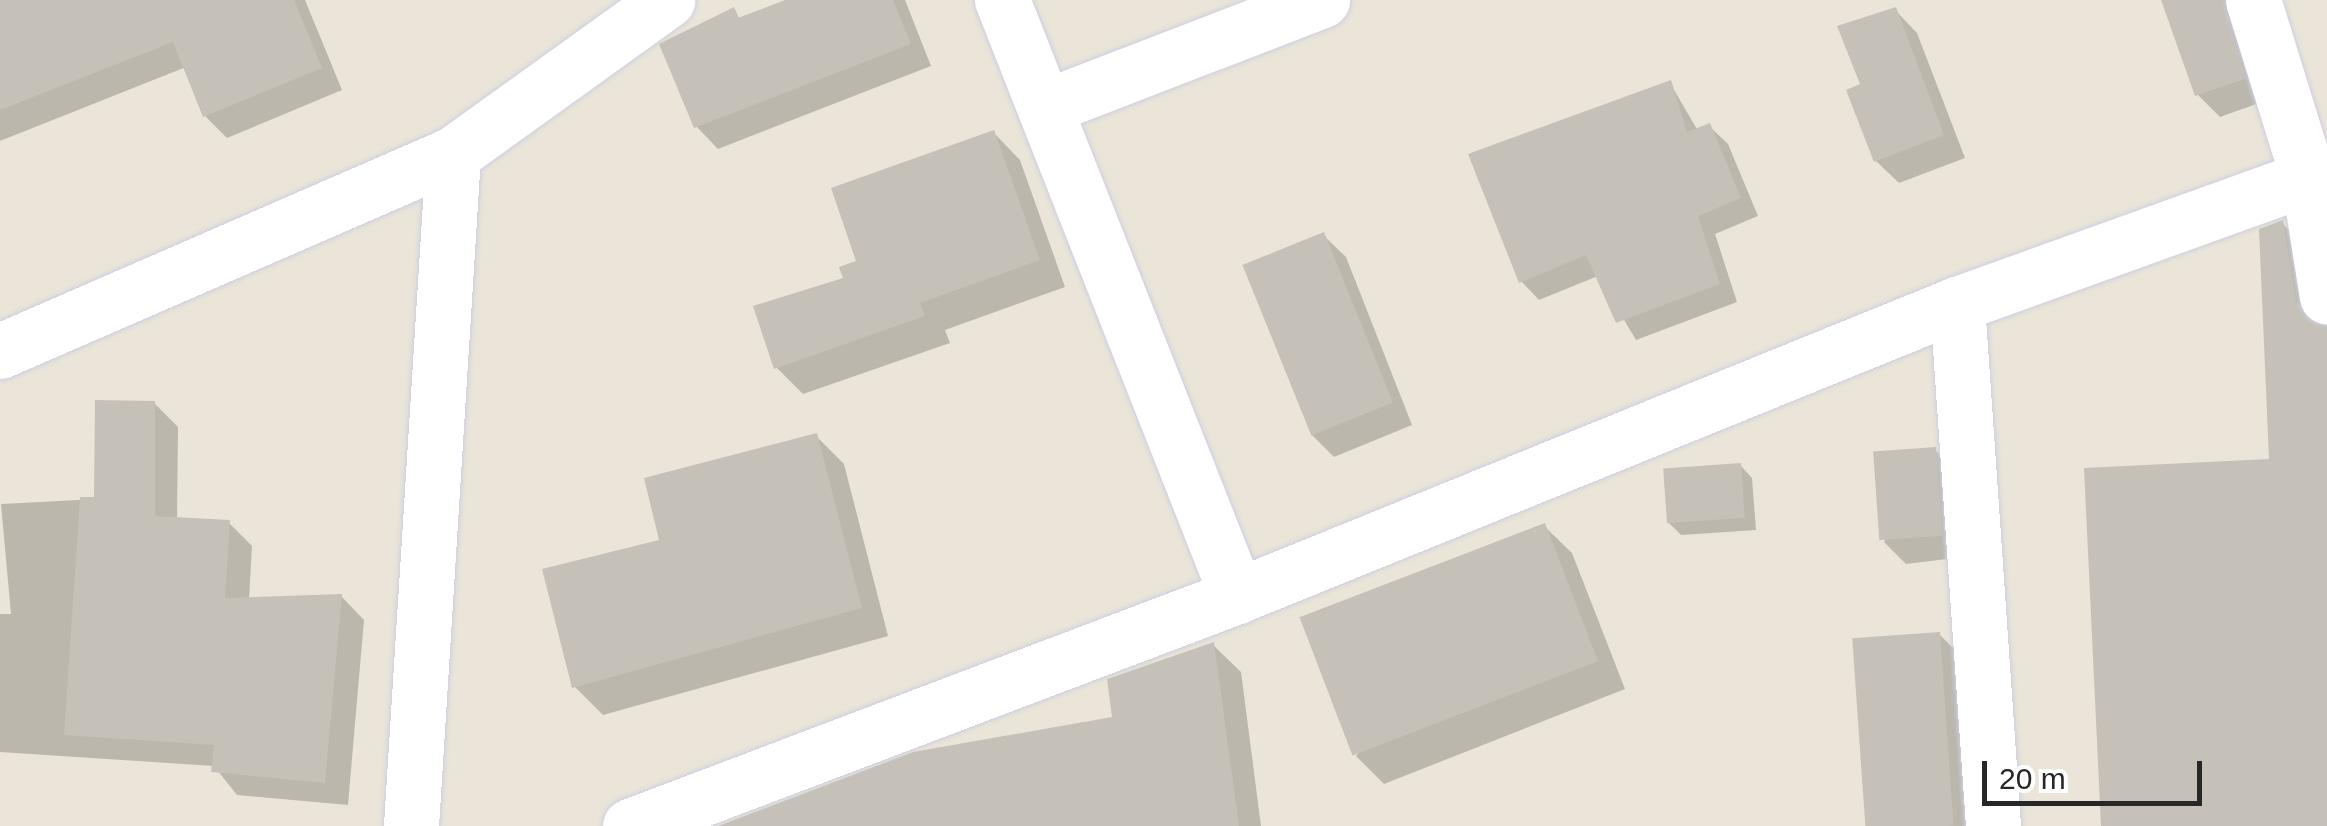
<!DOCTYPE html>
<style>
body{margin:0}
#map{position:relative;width:2327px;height:826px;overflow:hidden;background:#eae5d8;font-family:Helvetica,sans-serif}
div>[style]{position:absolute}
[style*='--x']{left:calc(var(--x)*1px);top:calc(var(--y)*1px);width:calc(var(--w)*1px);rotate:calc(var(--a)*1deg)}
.shadow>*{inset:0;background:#0003}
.building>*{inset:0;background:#c5c1b8;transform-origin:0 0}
.roads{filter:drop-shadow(0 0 2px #cdcee1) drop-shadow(0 0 2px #cdcee1)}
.street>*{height:55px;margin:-27.5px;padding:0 27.5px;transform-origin:27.5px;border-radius:27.5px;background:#fff}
span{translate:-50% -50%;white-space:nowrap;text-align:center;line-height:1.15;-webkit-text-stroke:10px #fff;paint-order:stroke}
.scale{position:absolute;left:1982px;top:761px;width:220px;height:45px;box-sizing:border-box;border:5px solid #272727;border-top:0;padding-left:12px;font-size:30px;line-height:35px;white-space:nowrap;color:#272727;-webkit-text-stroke:8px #fff;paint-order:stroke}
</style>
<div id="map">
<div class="shadow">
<div style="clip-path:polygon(0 0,305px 0,342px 90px,227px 138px,205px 116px,186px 67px,0 141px)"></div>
<div style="clip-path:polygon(787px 0,905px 0,931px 66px,718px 149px,696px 126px,662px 46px)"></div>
<div style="clip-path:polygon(2164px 0,2253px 0,2265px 101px,2220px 117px,2198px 95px)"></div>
<div style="clip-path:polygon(1895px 10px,1917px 33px,1965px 158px,1899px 183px,1876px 161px,1863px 86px)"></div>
<div style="clip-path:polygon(1670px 83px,1698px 131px,1709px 126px,1728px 144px,1758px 216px,1715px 234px,1737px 302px,1636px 340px,1598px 276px,1539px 300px,1521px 281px)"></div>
<div style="clip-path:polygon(994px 133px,1020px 160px,1065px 287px,945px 330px,950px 343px,803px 394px,777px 368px,859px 263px)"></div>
<div style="clip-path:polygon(2282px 223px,2310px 251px,2327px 326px,2327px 826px,2104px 826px,2272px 461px)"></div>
<div style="clip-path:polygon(1323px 235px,1346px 257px,1412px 425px,1334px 457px,1312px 435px)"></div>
<div style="clip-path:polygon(154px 403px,178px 427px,177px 520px,229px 523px,252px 546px,249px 600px,341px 596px,364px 620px,348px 805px,237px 795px,214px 766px,0 752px,0 614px,11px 614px,1px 504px,97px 499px)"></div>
<div style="clip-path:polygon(816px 436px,844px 464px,888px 636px,603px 715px,575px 687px)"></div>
<div style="clip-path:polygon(1935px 450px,1957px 472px,1963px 557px,1906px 564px,1884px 542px)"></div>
<div style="clip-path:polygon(1740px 465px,1752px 478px,1756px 530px,1681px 535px,1669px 523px)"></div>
<div style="clip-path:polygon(1544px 526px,1572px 553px,1625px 689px,1384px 784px,1356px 756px)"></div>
<div style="clip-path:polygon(1939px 634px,1967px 662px,1978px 826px,1866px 826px)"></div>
<div style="clip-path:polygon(1213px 645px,1241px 672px,1261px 826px,721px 826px,1115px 719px)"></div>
</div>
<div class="building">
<div style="clip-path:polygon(0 0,294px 0,322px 68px,203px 117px,173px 42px,0 110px)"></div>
<div style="clip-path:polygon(785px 0,893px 0,911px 44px,694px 128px,659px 44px,734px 7px,739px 18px)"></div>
<div style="clip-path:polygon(2161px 0,2223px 0,2245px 79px,2195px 96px)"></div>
<div style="clip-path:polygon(1896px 7px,1944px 135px,1874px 162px,1846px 90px,1860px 84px,1837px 26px)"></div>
<div style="clip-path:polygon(1671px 80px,1687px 132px,1710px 123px,1741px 198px,1698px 216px,1720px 284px,1616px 323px,1586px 255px,1519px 283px,1468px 154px)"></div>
<div style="clip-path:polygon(994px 130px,1040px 260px,920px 303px,925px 316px,774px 369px,753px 306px,843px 278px,839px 267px,856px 261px,831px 188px)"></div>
<div style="clip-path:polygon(2283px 220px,2296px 302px,2327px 326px,2327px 826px,2101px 826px,2084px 468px,2269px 459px,2259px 229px)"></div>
<div style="left:1324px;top:232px;width:184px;height:88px;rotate:68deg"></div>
<div style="clip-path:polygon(95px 400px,155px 401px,155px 516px,230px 520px,225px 598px,342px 594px,325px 783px,211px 772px,214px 745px,64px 735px,80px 497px,94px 497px)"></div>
<div style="clip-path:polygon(817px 433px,862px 608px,572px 688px,542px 569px,659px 540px,644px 478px)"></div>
<div style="left:1936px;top:447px;width:89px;height:63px;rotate:86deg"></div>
<div style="left:1741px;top:463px;width:55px;height:78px;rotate:86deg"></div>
<div style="left:1545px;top:523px;width:148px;height:263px;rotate:69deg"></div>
<div style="left:1940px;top:632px;width:194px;height:88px;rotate:86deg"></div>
<div style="clip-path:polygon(1214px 642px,1239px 826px,718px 826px,913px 752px,1112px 717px,1107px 679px)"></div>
</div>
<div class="roads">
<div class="street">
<div style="--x:1002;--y:0;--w:641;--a:68.48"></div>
<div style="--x:2253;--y:0;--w:186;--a:72.8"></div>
<div style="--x:2308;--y:178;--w:120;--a:80.9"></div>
<div style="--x:1045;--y:107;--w:297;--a:-21.1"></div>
<div style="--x:1957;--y:304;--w:523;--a:86.05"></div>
<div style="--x:0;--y:351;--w:494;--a:-23.5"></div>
<div style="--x:453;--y:154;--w:264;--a:-35.7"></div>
<div style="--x:411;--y:826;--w:673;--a:-86.42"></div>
<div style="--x:630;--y:826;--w:649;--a:-20.75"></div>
<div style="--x:1237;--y:596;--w:777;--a:-22.08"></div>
<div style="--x:1957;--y:304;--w:393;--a:-19.8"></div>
</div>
</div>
<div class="scale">20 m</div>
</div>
